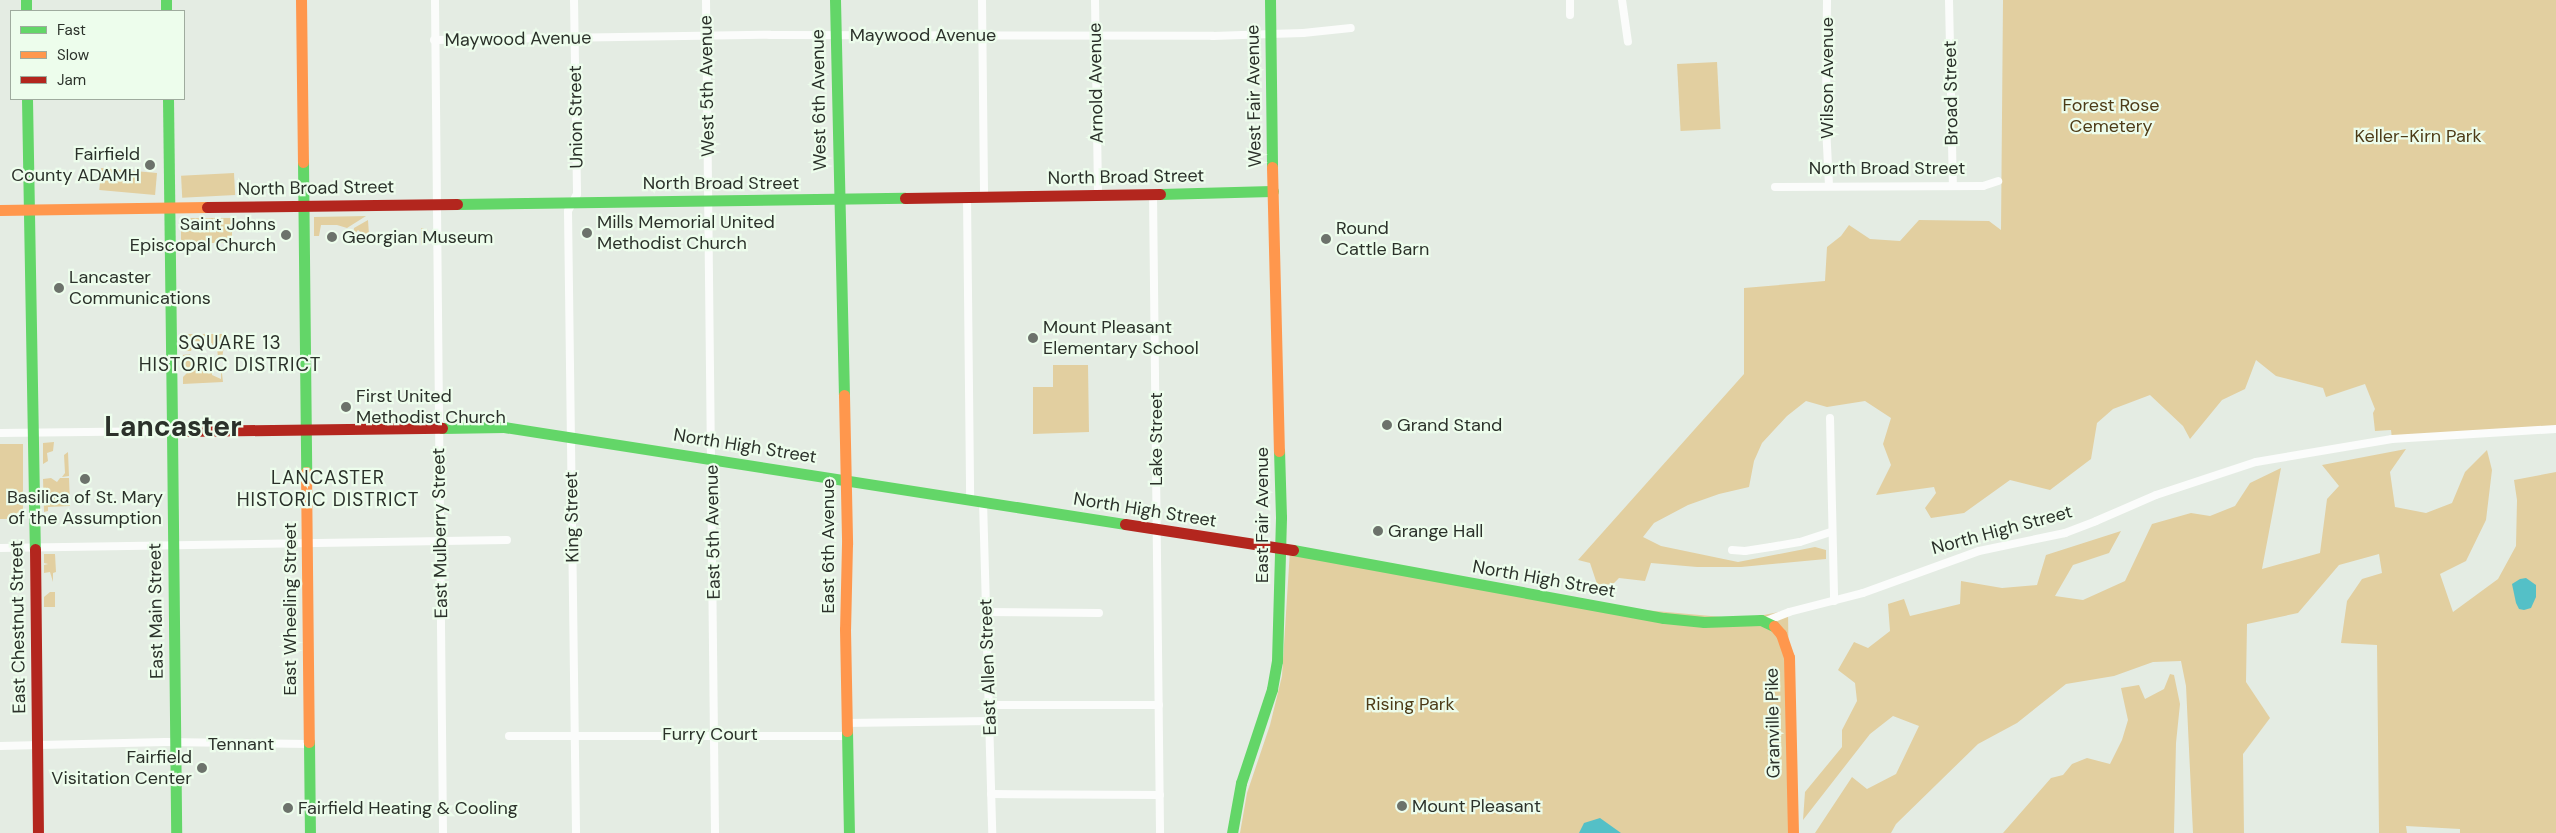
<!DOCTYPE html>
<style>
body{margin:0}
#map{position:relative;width:2556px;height:833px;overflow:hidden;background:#e4ece3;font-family:"DM Sans",sans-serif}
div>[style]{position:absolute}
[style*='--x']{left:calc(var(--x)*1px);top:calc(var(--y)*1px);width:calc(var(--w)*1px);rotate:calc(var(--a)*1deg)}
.green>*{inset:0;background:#e2cfa0;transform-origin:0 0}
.water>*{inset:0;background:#54c0c7}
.street>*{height:8px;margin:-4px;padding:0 4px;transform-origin:4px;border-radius:4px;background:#fbfcfb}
.fast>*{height:11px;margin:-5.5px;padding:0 5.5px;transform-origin:5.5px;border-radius:5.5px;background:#63d668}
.slow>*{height:11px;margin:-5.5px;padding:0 5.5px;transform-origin:5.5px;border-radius:5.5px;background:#ff974d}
.jam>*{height:11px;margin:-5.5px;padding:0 5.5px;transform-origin:5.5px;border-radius:5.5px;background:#b3261e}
.dots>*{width:14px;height:14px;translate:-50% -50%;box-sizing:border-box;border:2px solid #edfdec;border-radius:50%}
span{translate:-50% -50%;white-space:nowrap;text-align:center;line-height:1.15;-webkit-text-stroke:4.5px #edfdec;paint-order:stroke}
.street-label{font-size:18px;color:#2b312a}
.park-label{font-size:18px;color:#4d3b17}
.poi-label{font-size:18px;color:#2b312a}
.right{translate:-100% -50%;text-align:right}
.left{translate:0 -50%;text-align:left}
.neighbourhood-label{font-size:19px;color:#2b312a;letter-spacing:1px}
.town-label{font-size:28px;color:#2b312a;font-weight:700}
.legend{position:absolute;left:10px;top:10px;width:175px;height:90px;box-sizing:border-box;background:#edfdec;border:1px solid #9fab9e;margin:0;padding:6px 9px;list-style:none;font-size:15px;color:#2b312a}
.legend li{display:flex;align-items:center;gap:10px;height:25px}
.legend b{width:25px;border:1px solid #9fab9e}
</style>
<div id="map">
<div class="green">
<div style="clip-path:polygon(2003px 0,2556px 0,2556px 429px,2392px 439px,2391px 430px,2375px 431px,2373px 413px,2375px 409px,2365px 384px,2326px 397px,2323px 388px,2276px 376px,2256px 360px,2245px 389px,2222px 400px,2190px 439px,2183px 426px,2150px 395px,2113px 409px,2097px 423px,2091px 459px,2050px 490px,2010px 480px,1964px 513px,1931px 518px,1925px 508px,1936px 493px,1934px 487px,1876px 495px,1891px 465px,1883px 444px,1891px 418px,1865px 401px,1827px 407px,1806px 401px,1787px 416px,1762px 443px,1754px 461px,1749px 487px,1719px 494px,1688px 505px,1654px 523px,1643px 537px,1661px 546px,1738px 562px,1815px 547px,1826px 550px,1826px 559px,1741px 567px,1697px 567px,1651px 563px,1645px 581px,1619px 578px,1612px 585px,1597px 584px,1590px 563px,1578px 560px,1744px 374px,1744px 288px,1825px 281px,1827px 247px,1841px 236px,1849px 225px,1870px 239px,1900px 241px,1919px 220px,1989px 221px,2001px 230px)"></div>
<div style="left:1717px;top:62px;width:67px;height:40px;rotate:87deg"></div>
<div style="left:157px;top:173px;width:22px;height:56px;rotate:95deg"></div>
<div style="left:234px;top:173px;width:22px;height:53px;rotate:87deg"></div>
<div style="clip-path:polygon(366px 216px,347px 228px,337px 225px,321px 225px,319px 236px,314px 236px,314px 217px)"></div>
<div style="left:232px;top:218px;width:25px;height:51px;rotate:90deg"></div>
<div style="clip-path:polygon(368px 220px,369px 235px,364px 235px,358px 230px,353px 236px,354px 228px)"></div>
<div style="clip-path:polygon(421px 228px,428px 230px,428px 241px,421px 245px)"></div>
<div style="clip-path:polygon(183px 334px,226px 334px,222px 358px,218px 358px,217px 347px,213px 347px,212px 343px,194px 343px,191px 351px,183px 351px)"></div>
<div style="clip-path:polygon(190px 354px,194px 367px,183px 370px,183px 355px)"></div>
<div style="clip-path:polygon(221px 365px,223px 382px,183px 384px,183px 377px,191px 369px,207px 368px,208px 372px,212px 372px,212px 375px,221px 379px)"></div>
<div style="clip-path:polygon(1053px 365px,1088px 365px,1089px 432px,1033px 434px,1033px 387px,1053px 387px)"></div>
<div style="clip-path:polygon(54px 442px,53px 451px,47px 453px,48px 461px,43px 464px,43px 443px)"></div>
<div style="left:0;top:444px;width:23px;height:75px"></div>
<div style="clip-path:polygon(2406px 449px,2390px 472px,2395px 507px,2426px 513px,2452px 503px,2465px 472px,2487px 450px,2492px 470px,2486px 520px,2466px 561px,2440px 574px,2453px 612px,2498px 579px,2516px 546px,2517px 500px,2514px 480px,2556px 472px,2556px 833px,2460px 833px,2460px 829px,2406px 826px,2407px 833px,2379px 833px,2377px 645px,2341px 643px,2347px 601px,2362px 579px,2382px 573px,2379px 554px,2339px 565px,2298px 613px,2247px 624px,2246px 682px,2270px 718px,2243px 754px,2244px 833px,2193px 833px,2186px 686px,2181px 661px,2153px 662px,2114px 676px,2066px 684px,2017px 723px,1978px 744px,1896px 824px,1891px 833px,1815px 833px,1852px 777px,1867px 789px,1896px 774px,1919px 726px,1893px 716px,1870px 734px,1803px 820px,1805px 792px,1842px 747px,1842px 730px,1857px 701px,1855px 683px,1838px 670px,1854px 642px,1868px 648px,1890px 631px,1888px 604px,1904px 599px,1910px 616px,1960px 604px,1961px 581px,2002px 588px,2037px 585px,2046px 555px,2121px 531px,2109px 553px,2073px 565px,2055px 596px,2083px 600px,2125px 581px,2152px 524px,2191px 513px,2210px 516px,2235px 506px,2250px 483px,2281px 468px,2262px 569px,2320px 553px,2327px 499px,2339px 486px,2322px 465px)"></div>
<div style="clip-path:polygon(68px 452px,69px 476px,62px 477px,65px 473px,64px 455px)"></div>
<div style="clip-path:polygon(51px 478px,57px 482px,60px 478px,69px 478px,70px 506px,48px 507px,48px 511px,44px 512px,43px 479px)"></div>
<div style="clip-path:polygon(1290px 550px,1589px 605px,1744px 619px,1788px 610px,1791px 833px,1240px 833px,1247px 793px,1270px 725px,1282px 676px)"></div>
<div style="clip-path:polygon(44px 554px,55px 554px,56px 572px,53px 573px,53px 582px,50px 572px,44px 573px,44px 565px,48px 564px,44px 563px)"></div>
<div style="clip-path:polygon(50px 592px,55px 592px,55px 607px,44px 607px,44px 597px)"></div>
<div style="clip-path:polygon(2170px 674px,2174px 675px,2180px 704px,2176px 743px,2174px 833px,2003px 833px,2051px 778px,2063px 775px,2072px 764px,2087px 758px,2110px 764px,2122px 740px,2128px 720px,2121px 688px,2139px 685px,2145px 699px,2164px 689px)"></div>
</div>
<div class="water">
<div style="clip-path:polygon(2526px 578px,2536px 585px,2536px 597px,2531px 608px,2524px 610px,2519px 609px,2516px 603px,2512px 584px,2520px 579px)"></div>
<div style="clip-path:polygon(1600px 818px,1621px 833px,1579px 833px,1584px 823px)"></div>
</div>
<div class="street">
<div style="--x:435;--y:0;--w:833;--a:89.45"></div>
<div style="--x:574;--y:0;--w:194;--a:89.1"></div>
<div style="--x:577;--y:194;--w:19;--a:118"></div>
<div style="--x:568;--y:211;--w:622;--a:89.26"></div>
<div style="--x:706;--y:0;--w:833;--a:89.38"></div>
<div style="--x:982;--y:0;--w:197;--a:89.4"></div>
<div style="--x:1095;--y:0;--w:196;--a:89.1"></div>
<div style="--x:1570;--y:0;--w:15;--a:90"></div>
<div style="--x:1622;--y:0;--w:42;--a:81.9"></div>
<div style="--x:1827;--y:0;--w:126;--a:90.5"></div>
<div style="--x:1826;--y:126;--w:60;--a:87.1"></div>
<div style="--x:1949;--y:0;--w:185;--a:88.8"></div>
<div style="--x:434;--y:40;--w:336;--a:-0.9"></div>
<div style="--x:770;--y:35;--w:443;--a:0.1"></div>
<div style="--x:1213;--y:36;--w:90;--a:-1.9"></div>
<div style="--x:1303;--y:33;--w:48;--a:-5.9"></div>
<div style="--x:1775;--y:187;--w:208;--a:-0.3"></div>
<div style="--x:1983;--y:186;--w:16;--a:-18"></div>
<div style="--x:1153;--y:194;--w:639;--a:89.37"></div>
<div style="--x:967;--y:197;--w:302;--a:89.4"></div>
<div style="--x:1830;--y:418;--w:183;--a:88.7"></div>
<div style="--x:0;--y:433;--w:172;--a:-0.7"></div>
<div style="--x:983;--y:501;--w:332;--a:88.4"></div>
<div style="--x:0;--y:548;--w:507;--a:-0.9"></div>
<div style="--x:1732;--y:550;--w:13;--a:4"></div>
<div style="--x:1745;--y:551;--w:26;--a:-9"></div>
<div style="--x:1771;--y:547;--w:29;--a:-10"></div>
<div style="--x:1800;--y:542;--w:33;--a:-18"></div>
<div style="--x:987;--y:612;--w:112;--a:0.5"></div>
<div style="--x:1766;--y:621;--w:25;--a:-21"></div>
<div style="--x:1789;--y:612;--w:76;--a:-14.4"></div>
<div style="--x:1863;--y:593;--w:123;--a:-19.9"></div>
<div style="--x:1979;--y:551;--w:88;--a:-11.8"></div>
<div style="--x:2065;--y:533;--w:33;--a:-21"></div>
<div style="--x:2096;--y:521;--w:65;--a:-23.4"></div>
<div style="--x:2156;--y:495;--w:105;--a:-18.3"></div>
<div style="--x:2256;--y:462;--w:138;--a:-9.6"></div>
<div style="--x:2392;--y:439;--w:164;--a:-3.5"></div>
<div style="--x:990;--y:705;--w:169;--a:0"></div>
<div style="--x:846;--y:723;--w:144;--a:-0.8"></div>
<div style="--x:509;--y:736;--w:337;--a:0"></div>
<div style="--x:0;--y:746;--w:165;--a:-1.4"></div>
<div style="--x:165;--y:742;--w:143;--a:0.8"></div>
<div style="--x:991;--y:794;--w:169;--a:0.3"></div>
</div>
<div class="fast">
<div style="--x:26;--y:0;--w:11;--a:90"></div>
<div style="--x:166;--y:0;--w:11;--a:90"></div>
<div style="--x:835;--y:0;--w:395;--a:88.7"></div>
<div style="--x:1270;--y:0;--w:167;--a:89.3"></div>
<div style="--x:27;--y:99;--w:450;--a:89"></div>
<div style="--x:168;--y:99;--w:332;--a:89.3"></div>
<div style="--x:172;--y:431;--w:10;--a:0"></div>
<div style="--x:303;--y:162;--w:310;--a:89.4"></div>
<div style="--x:1160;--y:194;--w:113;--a:-1.5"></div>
<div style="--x:457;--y:204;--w:448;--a:-0.8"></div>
<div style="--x:442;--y:428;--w:62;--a:-0.9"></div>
<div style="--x:504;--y:427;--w:629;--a:8.88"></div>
<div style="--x:172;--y:431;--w:402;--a:89.4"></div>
<div style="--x:1293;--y:550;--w:377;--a:10.4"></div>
<div style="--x:1664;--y:618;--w:40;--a:5.7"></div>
<div style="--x:1704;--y:622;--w:57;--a:-2"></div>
<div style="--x:1761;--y:620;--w:14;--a:25"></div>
<div style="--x:847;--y:731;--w:102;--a:88.9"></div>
<div style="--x:309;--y:742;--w:91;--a:89.4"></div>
<div style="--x:1232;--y:833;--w:51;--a:-79.8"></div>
<div style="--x:1241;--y:783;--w:99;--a:-71.7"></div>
<div style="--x:1272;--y:689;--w:28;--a:-80"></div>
<div style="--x:1277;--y:661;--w:144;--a:-88.4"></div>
<div style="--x:1281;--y:517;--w:66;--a:-91.7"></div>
</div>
<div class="slow">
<div style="--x:301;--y:0;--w:162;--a:89.3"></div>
<div style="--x:1272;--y:167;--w:284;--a:88.6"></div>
<div style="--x:0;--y:210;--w:207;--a:-0.8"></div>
<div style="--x:844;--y:395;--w:149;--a:88.8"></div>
<div style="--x:847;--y:544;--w:85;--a:91.3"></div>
<div style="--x:845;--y:629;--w:102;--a:88.9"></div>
<div style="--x:306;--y:472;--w:270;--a:89.4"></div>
<div style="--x:1774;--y:626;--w:11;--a:49"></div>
<div style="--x:1781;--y:634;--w:24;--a:71"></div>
<div style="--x:1789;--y:657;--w:176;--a:88.7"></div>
</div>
<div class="jam">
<div style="--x:905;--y:198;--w:255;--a:-0.9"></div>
<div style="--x:207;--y:207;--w:250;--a:-0.7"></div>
<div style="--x:182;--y:431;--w:260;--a:-0.7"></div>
<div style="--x:1125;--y:524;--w:170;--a:8.8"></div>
<div style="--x:35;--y:549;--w:284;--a:89.4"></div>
</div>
<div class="dots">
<div style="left:150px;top:165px;background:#6c726b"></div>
<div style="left:587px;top:233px;background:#6c726b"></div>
<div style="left:286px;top:235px;background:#6c726b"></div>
<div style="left:332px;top:237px;background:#6c726b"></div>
<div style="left:1326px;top:239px;background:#6c726b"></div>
<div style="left:59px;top:288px;background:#6c726b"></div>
<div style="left:1033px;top:338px;background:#6c726b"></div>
<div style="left:346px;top:407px;background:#6c726b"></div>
<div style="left:1387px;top:425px;background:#6c726b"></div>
<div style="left:85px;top:479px;background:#6c726b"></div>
<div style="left:1378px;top:531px;background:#6c726b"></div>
<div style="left:202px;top:768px;background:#6c726b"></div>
<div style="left:1402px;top:806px;background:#6c726b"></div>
<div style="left:288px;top:808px;background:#6c726b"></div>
</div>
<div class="street-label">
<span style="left:923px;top:35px">Maywood Avenue</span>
<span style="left:518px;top:39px;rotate:-1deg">Maywood Avenue</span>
<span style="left:1827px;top:78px;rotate:-90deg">Wilson Avenue</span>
<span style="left:1096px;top:83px;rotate:-91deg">Arnold Avenue</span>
<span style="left:707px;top:86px;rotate:-91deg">West 5th Avenue</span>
<span style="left:1951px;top:93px;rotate:-91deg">Broad Street</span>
<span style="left:1254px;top:96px;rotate:-91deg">West Fair Avenue</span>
<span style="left:819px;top:100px;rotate:-91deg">West 6th Avenue</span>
<span style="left:576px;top:117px;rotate:-91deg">Union Street</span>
<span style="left:1887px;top:168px">North Broad Street</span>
<span style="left:1126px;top:177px;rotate:-1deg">North Broad Street</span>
<span style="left:721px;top:183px">North Broad Street</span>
<span style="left:316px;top:188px;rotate:-1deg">North Broad Street</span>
<span style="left:1156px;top:439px;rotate:-90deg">Lake Street</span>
<span style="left:745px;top:446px;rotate:9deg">North High Street</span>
<span style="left:1145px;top:510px;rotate:9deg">North High Street</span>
<span style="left:1262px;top:515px;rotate:-90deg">East Fair Avenue</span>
<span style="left:572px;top:517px;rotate:-91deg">King Street</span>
<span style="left:2002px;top:530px;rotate:-15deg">North High Street</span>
<span style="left:713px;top:532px;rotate:-91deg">East 5th Avenue</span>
<span style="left:440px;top:533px;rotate:-91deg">East Mulberry Street</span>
<span style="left:828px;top:546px;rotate:-90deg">East 6th Avenue</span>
<span style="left:1544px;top:579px;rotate:10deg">North High Street</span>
<span style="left:290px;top:609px;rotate:-90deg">East Wheeling Street</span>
<span style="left:156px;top:611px;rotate:-91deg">East Main Street</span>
<span style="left:18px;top:627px;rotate:-91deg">East Chestnut Street</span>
<span style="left:988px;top:667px;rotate:-92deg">East Allen Street</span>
<span style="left:1773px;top:723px;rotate:-91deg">Granville Pike</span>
<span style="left:710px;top:734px">Furry Court</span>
<span style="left:241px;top:744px">Tennant</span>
</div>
<div class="park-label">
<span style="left:2111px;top:116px">Forest Rose<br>Cemetery</span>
<span style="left:2418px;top:136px">Keller-Kirn Park</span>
<span style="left:1410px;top:704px">Rising Park</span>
</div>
<div class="poi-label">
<span class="right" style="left:140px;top:165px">Fairfield<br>County ADAMH</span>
<span class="left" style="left:597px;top:233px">Mills Memorial United<br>Methodist Church</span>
<span class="right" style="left:276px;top:235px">Saint Johns<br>Episcopal Church</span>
<span class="left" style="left:1336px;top:239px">Round<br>Cattle Barn</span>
<span class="left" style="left:342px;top:237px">Georgian Museum</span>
<span class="left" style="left:69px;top:288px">Lancaster<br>Communications</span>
<span class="left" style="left:1043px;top:338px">Mount Pleasant<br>Elementary School</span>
<span class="left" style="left:356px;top:407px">First United<br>Methodist Church</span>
<span class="left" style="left:1397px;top:425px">Grand Stand</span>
<span style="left:85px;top:508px">Basilica of St. Mary<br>of the Assumption</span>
<span class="left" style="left:1388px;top:531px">Grange Hall</span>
<span class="right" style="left:192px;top:768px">Fairfield<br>Visitation Center</span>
<span class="left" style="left:1412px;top:806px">Mount Pleasant</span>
<span class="left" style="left:298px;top:808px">Fairfield Heating &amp; Cooling</span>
</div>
<div class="neighbourhood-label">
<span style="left:230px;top:354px">SQUARE 13<br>HISTORIC DISTRICT</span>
<span style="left:328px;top:489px">LANCASTER<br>HISTORIC DISTRICT</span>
</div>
<div class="town-label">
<span style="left:173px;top:427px">Lancaster</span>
</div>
<ul class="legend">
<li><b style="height:6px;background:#63d668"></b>Fast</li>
<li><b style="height:6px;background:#ff974d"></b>Slow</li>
<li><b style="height:6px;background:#b3261e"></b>Jam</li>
</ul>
</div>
